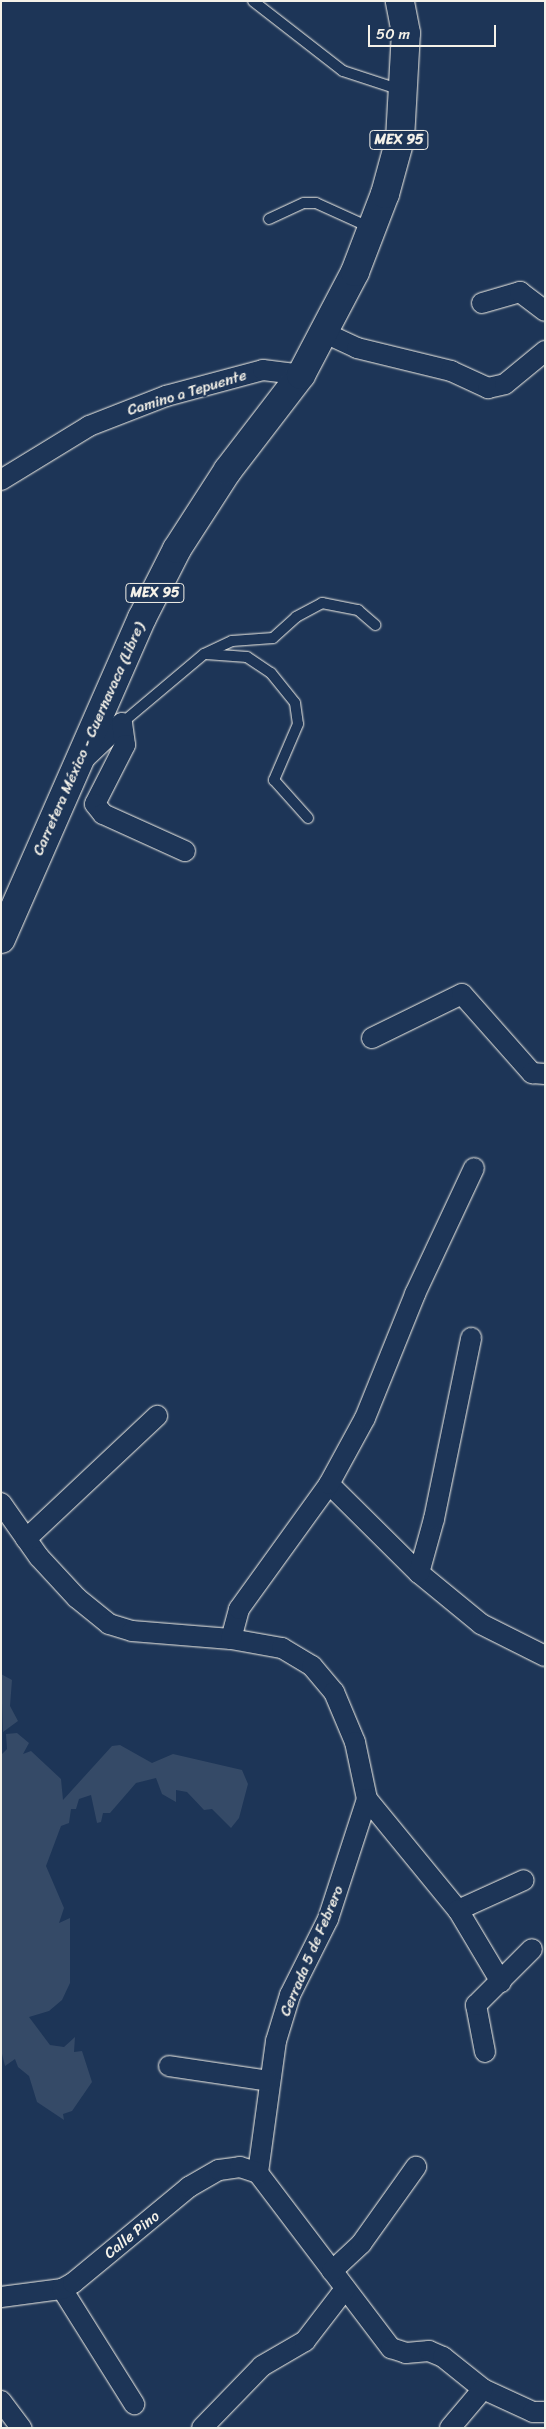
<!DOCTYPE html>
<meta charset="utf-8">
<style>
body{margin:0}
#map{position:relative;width:546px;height:2429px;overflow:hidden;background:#1d3557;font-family:Sriracha,sans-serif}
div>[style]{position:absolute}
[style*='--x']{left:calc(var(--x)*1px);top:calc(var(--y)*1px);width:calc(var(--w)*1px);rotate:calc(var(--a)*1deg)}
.green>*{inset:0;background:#354a67}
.roads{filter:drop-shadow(0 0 1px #f4f1e8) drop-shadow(0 0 1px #f4f1e8)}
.lane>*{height:10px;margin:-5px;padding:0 5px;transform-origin:5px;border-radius:5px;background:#1d3557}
.street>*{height:20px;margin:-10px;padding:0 10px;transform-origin:10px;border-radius:10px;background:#1d3557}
.primary>*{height:28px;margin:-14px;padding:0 14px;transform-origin:14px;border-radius:14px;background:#1d3557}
span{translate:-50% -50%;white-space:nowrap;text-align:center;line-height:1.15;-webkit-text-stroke:4px #1d3557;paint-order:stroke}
.shield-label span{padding:1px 4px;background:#1d3557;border:1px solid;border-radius:4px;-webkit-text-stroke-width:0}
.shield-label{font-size:14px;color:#f4f1e8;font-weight:700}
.street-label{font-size:15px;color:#f4f1e8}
.frame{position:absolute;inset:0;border:2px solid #f4f1e8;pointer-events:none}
.scale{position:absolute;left:368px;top:25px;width:128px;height:22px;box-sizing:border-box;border:2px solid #f4f1e8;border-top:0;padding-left:6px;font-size:15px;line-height:18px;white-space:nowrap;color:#f4f1e8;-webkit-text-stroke:4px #1d3557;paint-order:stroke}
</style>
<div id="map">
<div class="green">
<div style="clip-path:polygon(1px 1674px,12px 1680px,10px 1706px,18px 1721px,3px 1732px)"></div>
<div style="clip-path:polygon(17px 1733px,29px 1743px,23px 1754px,31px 1751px,61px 1779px,63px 1800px,112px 1746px,120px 1745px,152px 1763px,173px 1754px,242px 1770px,248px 1784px,239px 1818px,231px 1828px,212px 1809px,204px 1810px,187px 1792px,176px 1790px,176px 1802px,162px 1794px,156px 1778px,136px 1783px,110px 1813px,103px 1813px,101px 1822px,97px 1823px,91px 1795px,79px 1799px,76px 1809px,71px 1809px,69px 1823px,61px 1826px,46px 1866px,64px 1908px,59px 1923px,70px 1918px,70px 1983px,62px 2000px,49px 2011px,29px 2017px,50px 2045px,64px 2047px,75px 2037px,74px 2052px,82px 2051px,92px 2082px,72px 2111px,63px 2114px,64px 2120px,37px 2102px,29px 2076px,18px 2067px,15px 2059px,5px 2066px,1px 2050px,1px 1755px,7px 1749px,6px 1734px)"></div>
</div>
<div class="roads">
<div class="lane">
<div style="--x:253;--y:1;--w:114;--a:37.9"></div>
<div style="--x:343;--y:71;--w:61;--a:18.1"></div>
<div style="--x:269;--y:219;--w:38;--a:-25"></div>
<div style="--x:304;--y:203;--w:12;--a:0"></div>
<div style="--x:316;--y:203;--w:60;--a:24.4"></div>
<div style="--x:206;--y:654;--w:41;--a:4.2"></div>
<div style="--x:247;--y:657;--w:29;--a:34"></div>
<div style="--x:271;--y:673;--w:38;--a:51"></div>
<div style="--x:295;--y:703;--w:21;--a:82"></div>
<div style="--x:298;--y:724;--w:61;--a:113.2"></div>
<div style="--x:274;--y:780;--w:51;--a:48.2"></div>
<div style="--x:122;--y:723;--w:107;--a:-40.1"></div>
<div style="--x:204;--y:654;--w:31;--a:-25"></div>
<div style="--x:232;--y:641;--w:41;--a:-4.2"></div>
<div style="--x:273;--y:638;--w:31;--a:-42"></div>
<div style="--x:296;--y:617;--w:30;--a:-28"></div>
<div style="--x:322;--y:603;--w:37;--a:11"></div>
<div style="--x:358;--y:610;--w:23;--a:41"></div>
</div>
<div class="street">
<div style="--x:482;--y:303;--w:40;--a:-16"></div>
<div style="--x:520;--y:292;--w:31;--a:37"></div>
<div style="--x:325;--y:333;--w:35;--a:25"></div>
<div style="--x:357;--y:348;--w:97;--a:13.7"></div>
<div style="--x:451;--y:371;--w:41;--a:24.7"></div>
<div style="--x:488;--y:388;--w:17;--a:-13"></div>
<div style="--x:505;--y:384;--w:52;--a:-39.5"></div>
<div style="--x:1;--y:480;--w:103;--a:-31.5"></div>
<div style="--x:89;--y:426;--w:83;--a:-21.3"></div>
<div style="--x:166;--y:396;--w:100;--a:-15"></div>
<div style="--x:263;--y:370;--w:38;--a:7"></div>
<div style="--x:84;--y:759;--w:52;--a:-43.5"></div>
<div style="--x:122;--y:723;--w:22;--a:82"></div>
<div style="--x:125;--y:745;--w:66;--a:117"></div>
<div style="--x:95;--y:804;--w:13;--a:51"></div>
<div style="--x:103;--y:814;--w:90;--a:24.3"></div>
<div style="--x:372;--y:1038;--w:100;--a:-26.1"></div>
<div style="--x:462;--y:994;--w:106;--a:48.5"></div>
<div style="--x:532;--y:1073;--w:13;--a:4"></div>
<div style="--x:329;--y:1484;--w:127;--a:44.7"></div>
<div style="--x:419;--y:1573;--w:80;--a:39.4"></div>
<div style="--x:481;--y:1624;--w:72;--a:26.6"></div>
<div style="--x:1;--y:1503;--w:66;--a:54.9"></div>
<div style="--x:39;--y:1557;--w:56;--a:47.2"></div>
<div style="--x:77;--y:1598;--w:41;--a:39.1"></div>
<div style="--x:109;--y:1624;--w:24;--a:17"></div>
<div style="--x:132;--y:1631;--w:99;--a:4.6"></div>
<div style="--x:231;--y:1639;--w:52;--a:10"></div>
<div style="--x:282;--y:1648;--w:35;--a:31"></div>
<div style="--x:312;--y:1666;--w:34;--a:50"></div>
<div style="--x:334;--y:1692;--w:54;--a:67.2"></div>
<div style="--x:355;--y:1742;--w:58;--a:78.1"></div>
<div style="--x:367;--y:1799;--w:126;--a:108"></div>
<div style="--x:328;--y:1919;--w:85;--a:116.6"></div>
<div style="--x:290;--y:1995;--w:48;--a:106.9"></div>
<div style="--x:276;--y:2041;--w:133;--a:97.8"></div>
<div style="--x:258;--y:2173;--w:220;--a:52.8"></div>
<div style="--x:391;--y:2348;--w:16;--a:18"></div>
<div style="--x:406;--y:2353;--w:23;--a:-5"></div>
<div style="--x:429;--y:2351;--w:15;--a:23"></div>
<div style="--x:443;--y:2357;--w:51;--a:38.7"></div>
<div style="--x:483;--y:2389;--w:55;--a:24.7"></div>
<div style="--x:533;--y:2412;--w:12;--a:0"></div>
<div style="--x:26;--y:1539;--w:180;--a:-43.2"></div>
<div style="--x:419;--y:1573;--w:56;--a:-74.5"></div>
<div style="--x:434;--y:1519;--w:185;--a:-78.4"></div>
<div style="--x:231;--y:1639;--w:31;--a:-75"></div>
<div style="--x:239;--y:1609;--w:154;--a:-54.2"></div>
<div style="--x:329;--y:1484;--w:75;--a:-61.4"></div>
<div style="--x:365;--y:1418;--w:134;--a:-68"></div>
<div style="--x:415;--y:1294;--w:139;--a:-64.9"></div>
<div style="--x:367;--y:1799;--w:144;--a:50.7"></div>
<div style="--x:458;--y:1910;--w:72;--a:-24.4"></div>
<div style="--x:458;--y:1910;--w:84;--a:59.2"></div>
<div style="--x:485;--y:2052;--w:48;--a:-100.8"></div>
<div style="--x:476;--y:2005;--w:79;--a:-45"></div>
<div style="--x:169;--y:2066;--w:101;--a:8.5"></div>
<div style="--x:332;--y:2271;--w:40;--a:-43"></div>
<div style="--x:361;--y:2244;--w:95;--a:-54.5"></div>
<div style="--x:62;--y:2289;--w:136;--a:57.9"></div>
<div style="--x:1;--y:2297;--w:62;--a:-7.5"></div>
<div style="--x:62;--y:2289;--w:13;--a:-29"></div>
<div style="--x:73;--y:2283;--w:151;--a:-39.6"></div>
<div style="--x:189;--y:2187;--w:34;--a:-30"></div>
<div style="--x:219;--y:2170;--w:21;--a:-8"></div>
<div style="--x:240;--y:2167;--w:19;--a:18"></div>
<div style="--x:1;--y:2401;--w:34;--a:53"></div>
<div style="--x:202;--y:2428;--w:86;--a:-45.9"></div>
<div style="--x:262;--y:2366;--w:50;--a:-30.2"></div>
<div style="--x:305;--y:2341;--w:66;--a:-52.4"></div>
<div style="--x:450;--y:2428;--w:51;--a:-49.8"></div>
</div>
<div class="primary">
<div style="--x:1;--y:939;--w:351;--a:-66.3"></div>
<div style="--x:142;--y:618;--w:77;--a:-63.1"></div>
<div style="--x:177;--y:549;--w:94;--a:-57.2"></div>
<div style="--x:228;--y:470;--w:120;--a:-52.5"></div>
<div style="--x:301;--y:375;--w:116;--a:-62.3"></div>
<div style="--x:355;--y:272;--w:84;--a:-69"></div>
<div style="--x:385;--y:194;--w:57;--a:-74.7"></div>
<div style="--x:400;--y:139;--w:106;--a:-86.8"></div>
<div style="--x:406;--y:33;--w:33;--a:-101"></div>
</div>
</div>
<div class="shield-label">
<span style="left:399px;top:140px">MEX 95</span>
<span style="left:155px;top:593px">MEX 95</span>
</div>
<div class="street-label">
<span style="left:187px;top:393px;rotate:-17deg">Camino a Tepuente</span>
<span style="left:89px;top:739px;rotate:-66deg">Carretera México - Cuernavaca (Libre)</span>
<span style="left:312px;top:1951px;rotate:-67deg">Cerrada 5 de Febrero</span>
<span style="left:132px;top:2235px;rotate:-39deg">Calle Pino</span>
</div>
<div class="frame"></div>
<div class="scale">50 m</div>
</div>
